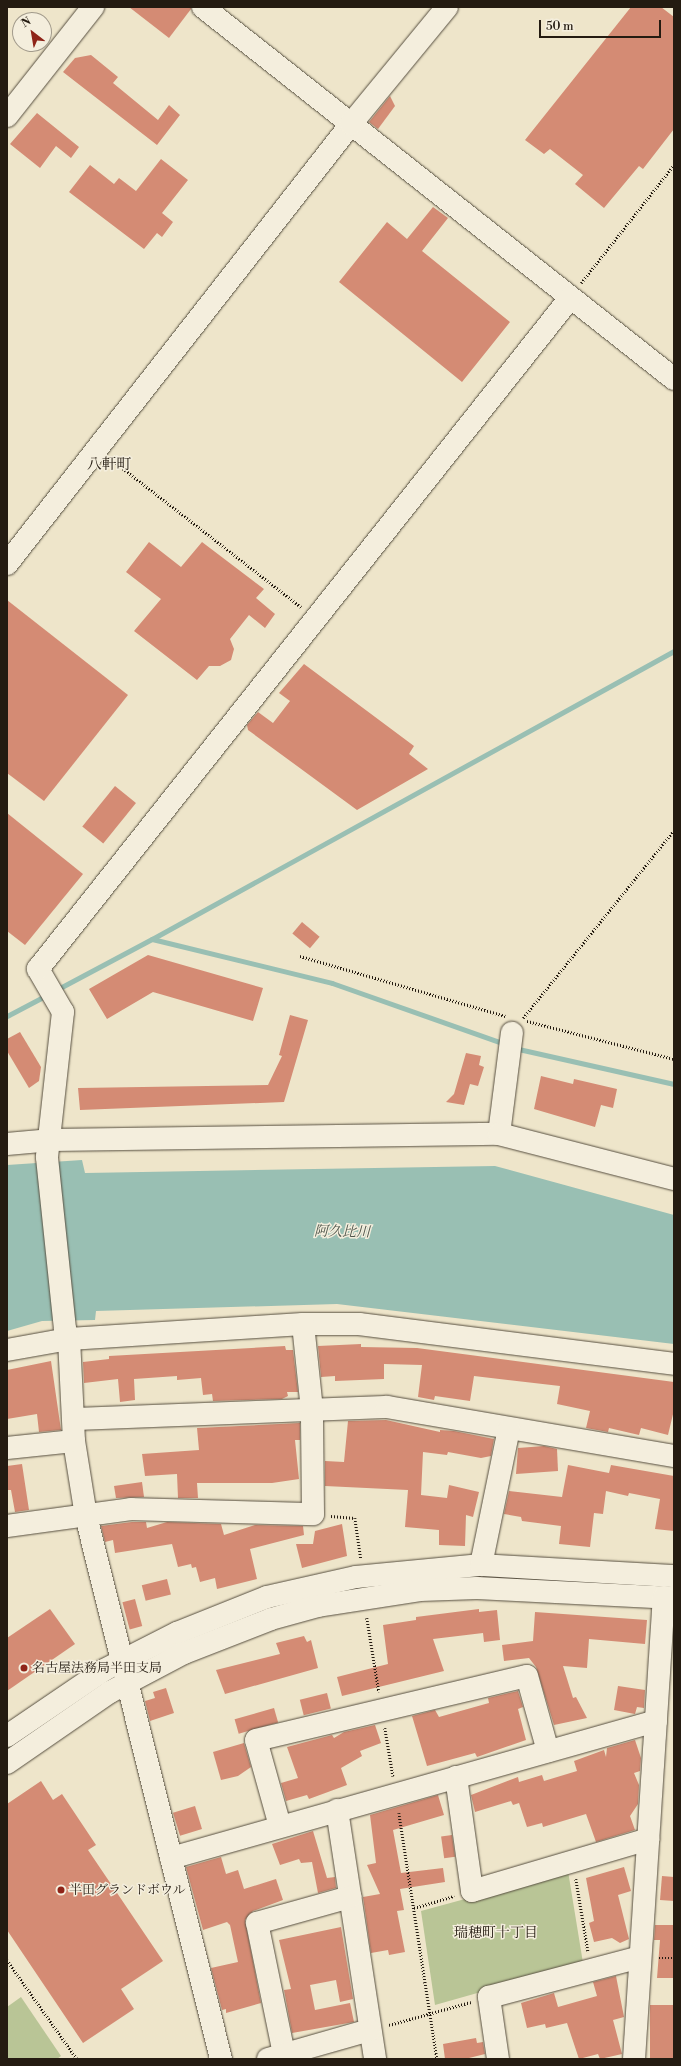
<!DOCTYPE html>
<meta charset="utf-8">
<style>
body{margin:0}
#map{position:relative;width:681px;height:2066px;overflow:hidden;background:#eee5ca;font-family:"Libre Bodoni","Noto Serif JP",serif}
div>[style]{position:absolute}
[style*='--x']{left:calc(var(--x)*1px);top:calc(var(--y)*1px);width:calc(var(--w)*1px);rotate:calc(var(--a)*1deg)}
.green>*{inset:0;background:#b9c596}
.water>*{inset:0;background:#99bfb3}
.stream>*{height:5px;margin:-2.5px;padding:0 2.5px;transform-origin:2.5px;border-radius:2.5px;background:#99bfb3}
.building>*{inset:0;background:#d48b74;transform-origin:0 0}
.path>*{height:2.5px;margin-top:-1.25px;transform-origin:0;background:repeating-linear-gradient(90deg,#241b11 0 1px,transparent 0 3px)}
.roads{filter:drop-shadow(0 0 1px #564e3f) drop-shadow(0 0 1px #564e3f)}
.minor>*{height:22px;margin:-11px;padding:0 11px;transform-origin:11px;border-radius:11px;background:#f4eedd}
.dots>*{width:11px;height:11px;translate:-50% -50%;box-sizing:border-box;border:2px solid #f4eedd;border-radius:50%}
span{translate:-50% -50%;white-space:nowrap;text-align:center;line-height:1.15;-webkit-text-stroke:3px #f4eedd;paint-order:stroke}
.poi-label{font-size:13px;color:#241b11}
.left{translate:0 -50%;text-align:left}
.water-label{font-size:14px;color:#4d544a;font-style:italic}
.neighbourhood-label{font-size:14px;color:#241b11}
.quarter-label{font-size:15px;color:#241b11}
.frame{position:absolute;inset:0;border:8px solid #241b11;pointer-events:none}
.north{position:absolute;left:12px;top:12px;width:40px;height:40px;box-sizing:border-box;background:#f4eedd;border:1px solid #a19a8b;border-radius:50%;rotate:329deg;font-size:11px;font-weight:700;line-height:16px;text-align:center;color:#241b11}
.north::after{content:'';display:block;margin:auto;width:14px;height:18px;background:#8f2418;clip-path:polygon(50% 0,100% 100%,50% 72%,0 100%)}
.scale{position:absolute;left:539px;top:20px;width:122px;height:18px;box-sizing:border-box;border:2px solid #241b11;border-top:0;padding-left:5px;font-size:12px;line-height:14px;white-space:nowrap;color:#241b11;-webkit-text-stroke:3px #f4eedd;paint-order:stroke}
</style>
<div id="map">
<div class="green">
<div style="clip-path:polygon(568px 1871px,583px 1963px,435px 2005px,421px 1911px)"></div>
<div style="clip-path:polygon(21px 1997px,61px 2056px,57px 2059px,7px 2059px,7px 2007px)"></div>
</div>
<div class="water">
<div style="clip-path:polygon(82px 1160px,85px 1173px,495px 1166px,674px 1215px,674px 1344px,337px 1304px,96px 1311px,95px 1320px,42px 1321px,7px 1331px,7px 1165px)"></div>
</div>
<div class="stream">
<div style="--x:152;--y:939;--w:596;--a:-28.89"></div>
<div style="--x:56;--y:990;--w:109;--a:-28"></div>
<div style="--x:152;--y:939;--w:185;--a:13.7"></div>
<div style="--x:332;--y:983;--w:183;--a:19.4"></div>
<div style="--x:7;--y:1016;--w:45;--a:-27.7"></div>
<div style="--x:514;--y:1048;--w:164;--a:12.7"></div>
</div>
<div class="building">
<div style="clip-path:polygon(129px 7px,191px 7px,191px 9px,169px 38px)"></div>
<div style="clip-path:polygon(631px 7px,661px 7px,674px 17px,674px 129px,643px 169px,639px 166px,604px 208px,575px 184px,583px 175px,550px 149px,544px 154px,525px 140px)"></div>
<div style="clip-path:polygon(91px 55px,118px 77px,113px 83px,158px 120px,169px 105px,180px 115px,157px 145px,63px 72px,75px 58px)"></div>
<div style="clip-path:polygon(390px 96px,395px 106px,378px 129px,369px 122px)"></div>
<div style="clip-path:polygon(37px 113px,79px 147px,71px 158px,56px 146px,40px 168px,10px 144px)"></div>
<div style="clip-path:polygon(161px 159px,188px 180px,162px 213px,173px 222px,162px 237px,157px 233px,144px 249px,69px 192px,90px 165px,114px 184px,119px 178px,136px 191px)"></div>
<div style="clip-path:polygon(433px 207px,448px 218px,422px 251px,510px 322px,462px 382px,339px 282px,387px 222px,407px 239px)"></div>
<div style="clip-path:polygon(149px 542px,181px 567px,202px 542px,264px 589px,256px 598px,275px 614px,265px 628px,249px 615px,230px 639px,234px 649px,231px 660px,220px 666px,209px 666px,197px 680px,134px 631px,161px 599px,126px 572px)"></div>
<div style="clip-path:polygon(7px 600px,128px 695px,44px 801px,7px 773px)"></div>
<div style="clip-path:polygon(304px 664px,414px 746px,409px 754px,428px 769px,357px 810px,248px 730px,247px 725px,258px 712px,273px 723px,290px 701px,279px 693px)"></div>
<div style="left:115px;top:786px;width:27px;height:52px;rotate:39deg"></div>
<div style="clip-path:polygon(7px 813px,83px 874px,25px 945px,7px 931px)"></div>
<div style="left:302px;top:922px;width:23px;height:15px;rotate:40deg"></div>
<div style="clip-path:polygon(148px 955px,263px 988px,253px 1021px,153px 992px,107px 1019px,89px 989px)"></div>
<div style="clip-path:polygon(290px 1015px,308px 1020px,284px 1102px,80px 1110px,78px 1088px,268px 1085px,282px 1056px,279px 1055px)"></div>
<div style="clip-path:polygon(20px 1032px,41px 1067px,39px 1081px,29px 1088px,7px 1051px,7px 1039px)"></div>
<div style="clip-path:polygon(466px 1053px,481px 1056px,479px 1065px,484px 1067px,478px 1086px,470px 1084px,464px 1105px,446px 1102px,454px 1094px)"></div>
<div style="clip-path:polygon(541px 1076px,573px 1084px,574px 1079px,617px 1089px,613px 1108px,601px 1105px,595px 1127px,534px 1109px)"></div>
<div style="clip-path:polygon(361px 1344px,361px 1347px,417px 1348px,674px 1382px,674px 1410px,668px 1435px,641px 1428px,639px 1435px,609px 1428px,608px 1432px,586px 1428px,590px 1411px,557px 1404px,560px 1386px,474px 1376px,470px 1401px,435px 1396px,434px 1400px,418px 1397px,422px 1365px,384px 1364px,384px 1379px,335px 1381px,335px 1376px,321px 1377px,318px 1346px)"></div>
<div style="clip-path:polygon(285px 1346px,286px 1350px,293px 1350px,298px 1392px,287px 1392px,288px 1396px,282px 1399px,213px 1401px,212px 1394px,203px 1395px,201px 1378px,177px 1380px,177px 1376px,134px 1379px,135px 1400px,120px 1402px,118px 1379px,84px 1383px,83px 1362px,109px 1359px,109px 1356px)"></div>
<div style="clip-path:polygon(51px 1361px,61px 1430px,39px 1432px,37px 1414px,7px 1419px,7px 1370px)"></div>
<div style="clip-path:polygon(386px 1420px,440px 1432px,440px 1430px,454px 1431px,494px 1439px,491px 1456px,481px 1458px,448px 1452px,447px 1455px,423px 1452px,421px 1495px,447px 1498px,449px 1485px,479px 1492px,473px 1517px,466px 1515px,465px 1546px,439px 1545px,439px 1530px,405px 1527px,408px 1490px,325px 1486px,325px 1461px,344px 1462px,348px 1421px)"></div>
<div style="clip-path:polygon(300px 1423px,300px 1440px,295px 1440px,299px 1479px,272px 1483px,197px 1483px,198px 1498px,178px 1498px,177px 1474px,145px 1476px,142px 1454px,199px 1450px,197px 1428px)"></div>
<div style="clip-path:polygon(544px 1446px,557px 1449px,558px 1471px,516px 1474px,518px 1448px)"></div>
<div style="clip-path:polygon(22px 1464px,29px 1510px,15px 1512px,11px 1490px,7px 1490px,7px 1466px)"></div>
<div style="clip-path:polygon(568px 1465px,609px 1473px,611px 1465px,674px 1476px,674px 1531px,655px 1529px,660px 1499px,629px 1493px,628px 1496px,606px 1491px,603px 1514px,594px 1513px,590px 1547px,559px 1544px,561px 1526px,522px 1521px,521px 1517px,504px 1514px,509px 1491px,562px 1497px)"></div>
<div style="clip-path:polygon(142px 1482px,144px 1497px,116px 1498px,114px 1486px)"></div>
<div style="clip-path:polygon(132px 1522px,146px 1522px,147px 1528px,167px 1522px,221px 1524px,224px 1535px,255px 1525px,303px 1526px,304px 1535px,250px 1549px,257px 1579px,217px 1589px,215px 1578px,200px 1582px,196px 1567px,192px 1568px,191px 1564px,178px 1567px,172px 1544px,115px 1553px,113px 1540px,105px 1542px,101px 1526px)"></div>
<div style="clip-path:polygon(342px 1524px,347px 1556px,302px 1568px,296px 1544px,313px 1544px,315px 1531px)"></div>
<div style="left:167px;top:1579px;width:16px;height:26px;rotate:76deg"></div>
<div style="left:135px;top:1599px;width:28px;height:13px;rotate:75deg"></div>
<div style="clip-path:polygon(50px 1609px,75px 1644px,7px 1691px,7px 1638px)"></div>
<div style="clip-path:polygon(479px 1609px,479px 1612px,497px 1610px,500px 1640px,484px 1642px,483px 1633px,433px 1639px,444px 1671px,342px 1696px,337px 1677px,388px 1664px,383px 1625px,416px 1620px,416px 1617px)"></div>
<div style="clip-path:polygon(535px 1612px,647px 1620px,645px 1644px,589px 1639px,587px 1668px,563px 1666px,573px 1698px,576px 1697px,587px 1718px,554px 1725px,536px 1667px,529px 1658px,504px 1661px,502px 1645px,533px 1641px)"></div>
<div style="clip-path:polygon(304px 1636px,307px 1642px,311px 1640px,318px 1668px,225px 1694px,216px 1670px,280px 1654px,276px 1643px)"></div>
<div style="clip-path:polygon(618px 1686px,645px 1690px,644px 1708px,637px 1707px,635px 1714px,614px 1710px)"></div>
<div style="clip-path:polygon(166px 1688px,174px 1713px,150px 1721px,145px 1701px,155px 1698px,153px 1692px)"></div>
<div style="clip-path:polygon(518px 1691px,523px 1707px,518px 1709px,526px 1740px,477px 1757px,475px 1753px,427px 1766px,412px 1716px,435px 1710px,439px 1717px,489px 1703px,488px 1698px)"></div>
<div style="left:327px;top:1693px;width:16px;height:28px;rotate:76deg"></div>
<div style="left:274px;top:1708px;width:15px;height:41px;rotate:74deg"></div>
<div style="clip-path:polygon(375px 1725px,381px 1743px,360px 1751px,362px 1756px,341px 1768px,347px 1785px,309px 1799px,307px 1795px,286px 1801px,281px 1783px,298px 1778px,287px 1747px,332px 1735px,334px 1738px,344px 1732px)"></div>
<div style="clip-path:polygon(635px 1740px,641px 1758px,640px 1771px,634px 1773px,639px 1785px,638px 1804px,630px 1816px,635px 1830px,596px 1842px,586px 1814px,543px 1827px,542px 1823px,527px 1827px,519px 1803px,513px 1805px,511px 1801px,475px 1812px,471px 1795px,518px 1777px,519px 1782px,542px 1775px,544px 1781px,577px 1771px,574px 1761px,604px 1750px,606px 1757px,607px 1748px)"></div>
<div style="clip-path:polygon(244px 1743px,251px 1767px,238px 1776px,221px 1780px,213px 1752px)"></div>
<div style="clip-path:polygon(41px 1781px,53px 1800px,62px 1794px,96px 1845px,88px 1850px,163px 1961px,121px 1989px,134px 2009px,83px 2043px,7px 1930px,7px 1804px)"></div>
<div style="clip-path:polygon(438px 1795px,444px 1815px,393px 1830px,401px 1873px,443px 1868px,445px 1882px,400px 1889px,404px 1910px,397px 1911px,405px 1952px,389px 1955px,388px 1950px,371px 1953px,363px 1897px,380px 1894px,367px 1865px,376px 1863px,370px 1815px)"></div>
<div style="left:195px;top:1806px;width:24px;height:23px;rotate:73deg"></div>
<div style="clip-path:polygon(313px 1831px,327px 1878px,335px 1877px,336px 1888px,318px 1893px,312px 1862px,301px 1863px,299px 1859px,280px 1865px,272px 1844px)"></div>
<div style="left:452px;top:1835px;width:22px;height:11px;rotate:82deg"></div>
<div style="clip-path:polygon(221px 1857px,226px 1874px,238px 1870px,244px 1889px,276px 1879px,283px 1900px,253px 1911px,245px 1920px,261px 2003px,226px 2013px,226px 2009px,222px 2010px,211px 1968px,238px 1962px,230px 1925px,227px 1922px,203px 1930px,186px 1867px)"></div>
<div style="clip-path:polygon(624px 1867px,631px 1891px,618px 1895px,629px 1939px,620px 1943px,612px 1938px,594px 1942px,589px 1923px,594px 1921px,586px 1878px)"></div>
<div style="clip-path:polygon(662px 1876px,674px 1877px,674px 1901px,660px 1900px)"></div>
<div style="clip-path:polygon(655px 1925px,674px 1925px,674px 1978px,657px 1978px,660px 1940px,654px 1940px)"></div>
<div style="clip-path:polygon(341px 1927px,353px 1999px,340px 2002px,336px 1980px,310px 1985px,315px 2010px,350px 2003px,354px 2022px,292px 2033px,284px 1990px,291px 1989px,279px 1940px)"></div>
<div style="clip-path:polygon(616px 1976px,624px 2017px,613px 2020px,622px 2054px,600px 2059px,598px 2054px,579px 2059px,567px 2023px,546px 2028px,545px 2024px,527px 2028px,521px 2003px,554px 1993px,558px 2007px,597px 1996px,593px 1982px)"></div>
<div style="left:650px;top:2005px;width:24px;height:54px"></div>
<div style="clip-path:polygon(476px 2038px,477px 2043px,483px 2042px,485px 2054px,465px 2059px,445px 2059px,443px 2044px)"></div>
</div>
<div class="path">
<div style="--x:581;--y:283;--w:150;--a:-51.8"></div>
<div style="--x:111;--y:459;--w:241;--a:37.9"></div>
<div style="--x:300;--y:956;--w:214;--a:16.3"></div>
<div style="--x:523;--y:1018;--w:241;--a:-51.2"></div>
<div style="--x:527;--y:1021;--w:152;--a:14.5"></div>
<div style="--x:331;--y:1516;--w:24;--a:5"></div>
<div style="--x:355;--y:1518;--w:41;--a:81.7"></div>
<div style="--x:367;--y:1618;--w:75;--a:80.8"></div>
<div style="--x:385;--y:1728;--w:49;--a:80.5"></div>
<div style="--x:399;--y:1813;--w:249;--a:81.2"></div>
<div style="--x:576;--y:1879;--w:73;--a:80.5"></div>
<div style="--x:414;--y:1908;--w:42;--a:-16.7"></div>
<div style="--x:659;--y:1958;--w:15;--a:0"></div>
<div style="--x:7;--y:1960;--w:121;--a:54.7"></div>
<div style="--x:389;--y:2025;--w:85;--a:-15.7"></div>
</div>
<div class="roads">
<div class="minor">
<div style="--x:203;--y:7;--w:600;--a:38.3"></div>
<div style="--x:7;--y:116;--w:139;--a:-51.7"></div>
<div style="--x:7;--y:564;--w:559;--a:-51.98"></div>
<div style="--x:351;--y:124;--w:151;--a:-50.6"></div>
<div style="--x:499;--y:1134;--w:102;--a:-82.7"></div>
<div style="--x:7;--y:1144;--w:45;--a:-5.1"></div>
<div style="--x:52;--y:1140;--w:447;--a:-0.8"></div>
<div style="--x:499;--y:1134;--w:181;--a:14.4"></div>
<div style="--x:7;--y:1350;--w:63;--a:-10.1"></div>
<div style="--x:69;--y:1339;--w:234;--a:-3.7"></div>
<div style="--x:303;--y:1324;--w:56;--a:0"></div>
<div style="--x:359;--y:1324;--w:318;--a:7.2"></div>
<div style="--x:74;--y:1419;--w:313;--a:-2.2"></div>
<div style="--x:387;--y:1407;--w:291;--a:9.7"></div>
<div style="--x:7;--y:1448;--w:67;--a:-6"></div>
<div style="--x:7;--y:1526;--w:125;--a:-7.8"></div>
<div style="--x:131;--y:1509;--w:182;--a:1.6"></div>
<div style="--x:313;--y:1514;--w:104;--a:-90.6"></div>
<div style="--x:312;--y:1410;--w:86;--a:-96"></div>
<div style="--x:481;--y:1565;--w:139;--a:-78.4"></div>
<div style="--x:7;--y:1736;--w:117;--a:-34.2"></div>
<div style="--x:104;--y:1670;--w:82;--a:-26.9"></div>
<div style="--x:177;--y:1633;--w:97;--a:-21.8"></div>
<div style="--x:267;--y:1597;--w:91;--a:-12.7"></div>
<div style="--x:356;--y:1577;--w:126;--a:-5.5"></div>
<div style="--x:481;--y:1565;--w:193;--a:3.3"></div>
<div style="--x:7;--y:1763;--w:125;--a:-34.6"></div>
<div style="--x:110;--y:1692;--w:84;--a:-27.8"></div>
<div style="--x:184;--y:1653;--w:93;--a:-21.3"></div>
<div style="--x:271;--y:1619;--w:49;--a:-15.5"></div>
<div style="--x:318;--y:1606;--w:103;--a:-8.9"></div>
<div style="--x:420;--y:1590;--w:57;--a:-2"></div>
<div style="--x:477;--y:1588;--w:197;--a:2.9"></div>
<div style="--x:456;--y:1777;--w:115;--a:82"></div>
<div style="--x:472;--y:1891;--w:184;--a:-16.4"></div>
<div style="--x:337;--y:1810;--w:252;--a:81.3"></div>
<div style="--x:280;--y:1826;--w:89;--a:-105.6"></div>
<div style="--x:256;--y:1740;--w:278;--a:-13.3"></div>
<div style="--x:527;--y:1676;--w:78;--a:74.4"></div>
<div style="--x:171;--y:1858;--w:504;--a:-15.77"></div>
<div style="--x:284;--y:2054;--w:134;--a:-101.6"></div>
<div style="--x:257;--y:1923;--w:97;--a:-15.6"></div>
<div style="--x:221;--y:2059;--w:560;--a:-103.96"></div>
<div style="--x:86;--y:1516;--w:76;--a:-99.1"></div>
<div style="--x:74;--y:1441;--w:102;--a:-92.8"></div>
<div style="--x:69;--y:1339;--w:11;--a:-112"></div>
<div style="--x:65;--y:1329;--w:173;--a:-96"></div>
<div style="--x:47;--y:1157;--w:146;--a:-83.7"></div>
<div style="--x:63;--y:1012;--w:50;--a:-120.2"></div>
<div style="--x:38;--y:969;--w:856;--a:-51.59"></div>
<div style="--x:268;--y:2059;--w:106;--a:-15.9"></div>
<div style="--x:498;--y:2059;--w:63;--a:-98.3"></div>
<div style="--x:489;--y:1997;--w:156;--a:-14.8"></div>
<div style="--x:634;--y:2059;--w:463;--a:-86.3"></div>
</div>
</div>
<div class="dots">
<div style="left:24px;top:1668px;background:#8f2418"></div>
<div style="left:61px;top:1890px;background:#8f2418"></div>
</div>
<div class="poi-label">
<span class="left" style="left:32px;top:1668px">名古屋法務局半田支局</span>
<span class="left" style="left:69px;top:1890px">半田グランドボウル</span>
</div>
<div class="water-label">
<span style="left:342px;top:1232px;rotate:1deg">阿久比川</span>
</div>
<div class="neighbourhood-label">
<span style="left:496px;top:1933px">瑞穂町十丁目</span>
</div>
<div class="quarter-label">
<span style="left:109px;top:465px">八軒町</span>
</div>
<div class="frame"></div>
<div class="north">N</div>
<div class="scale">50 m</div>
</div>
